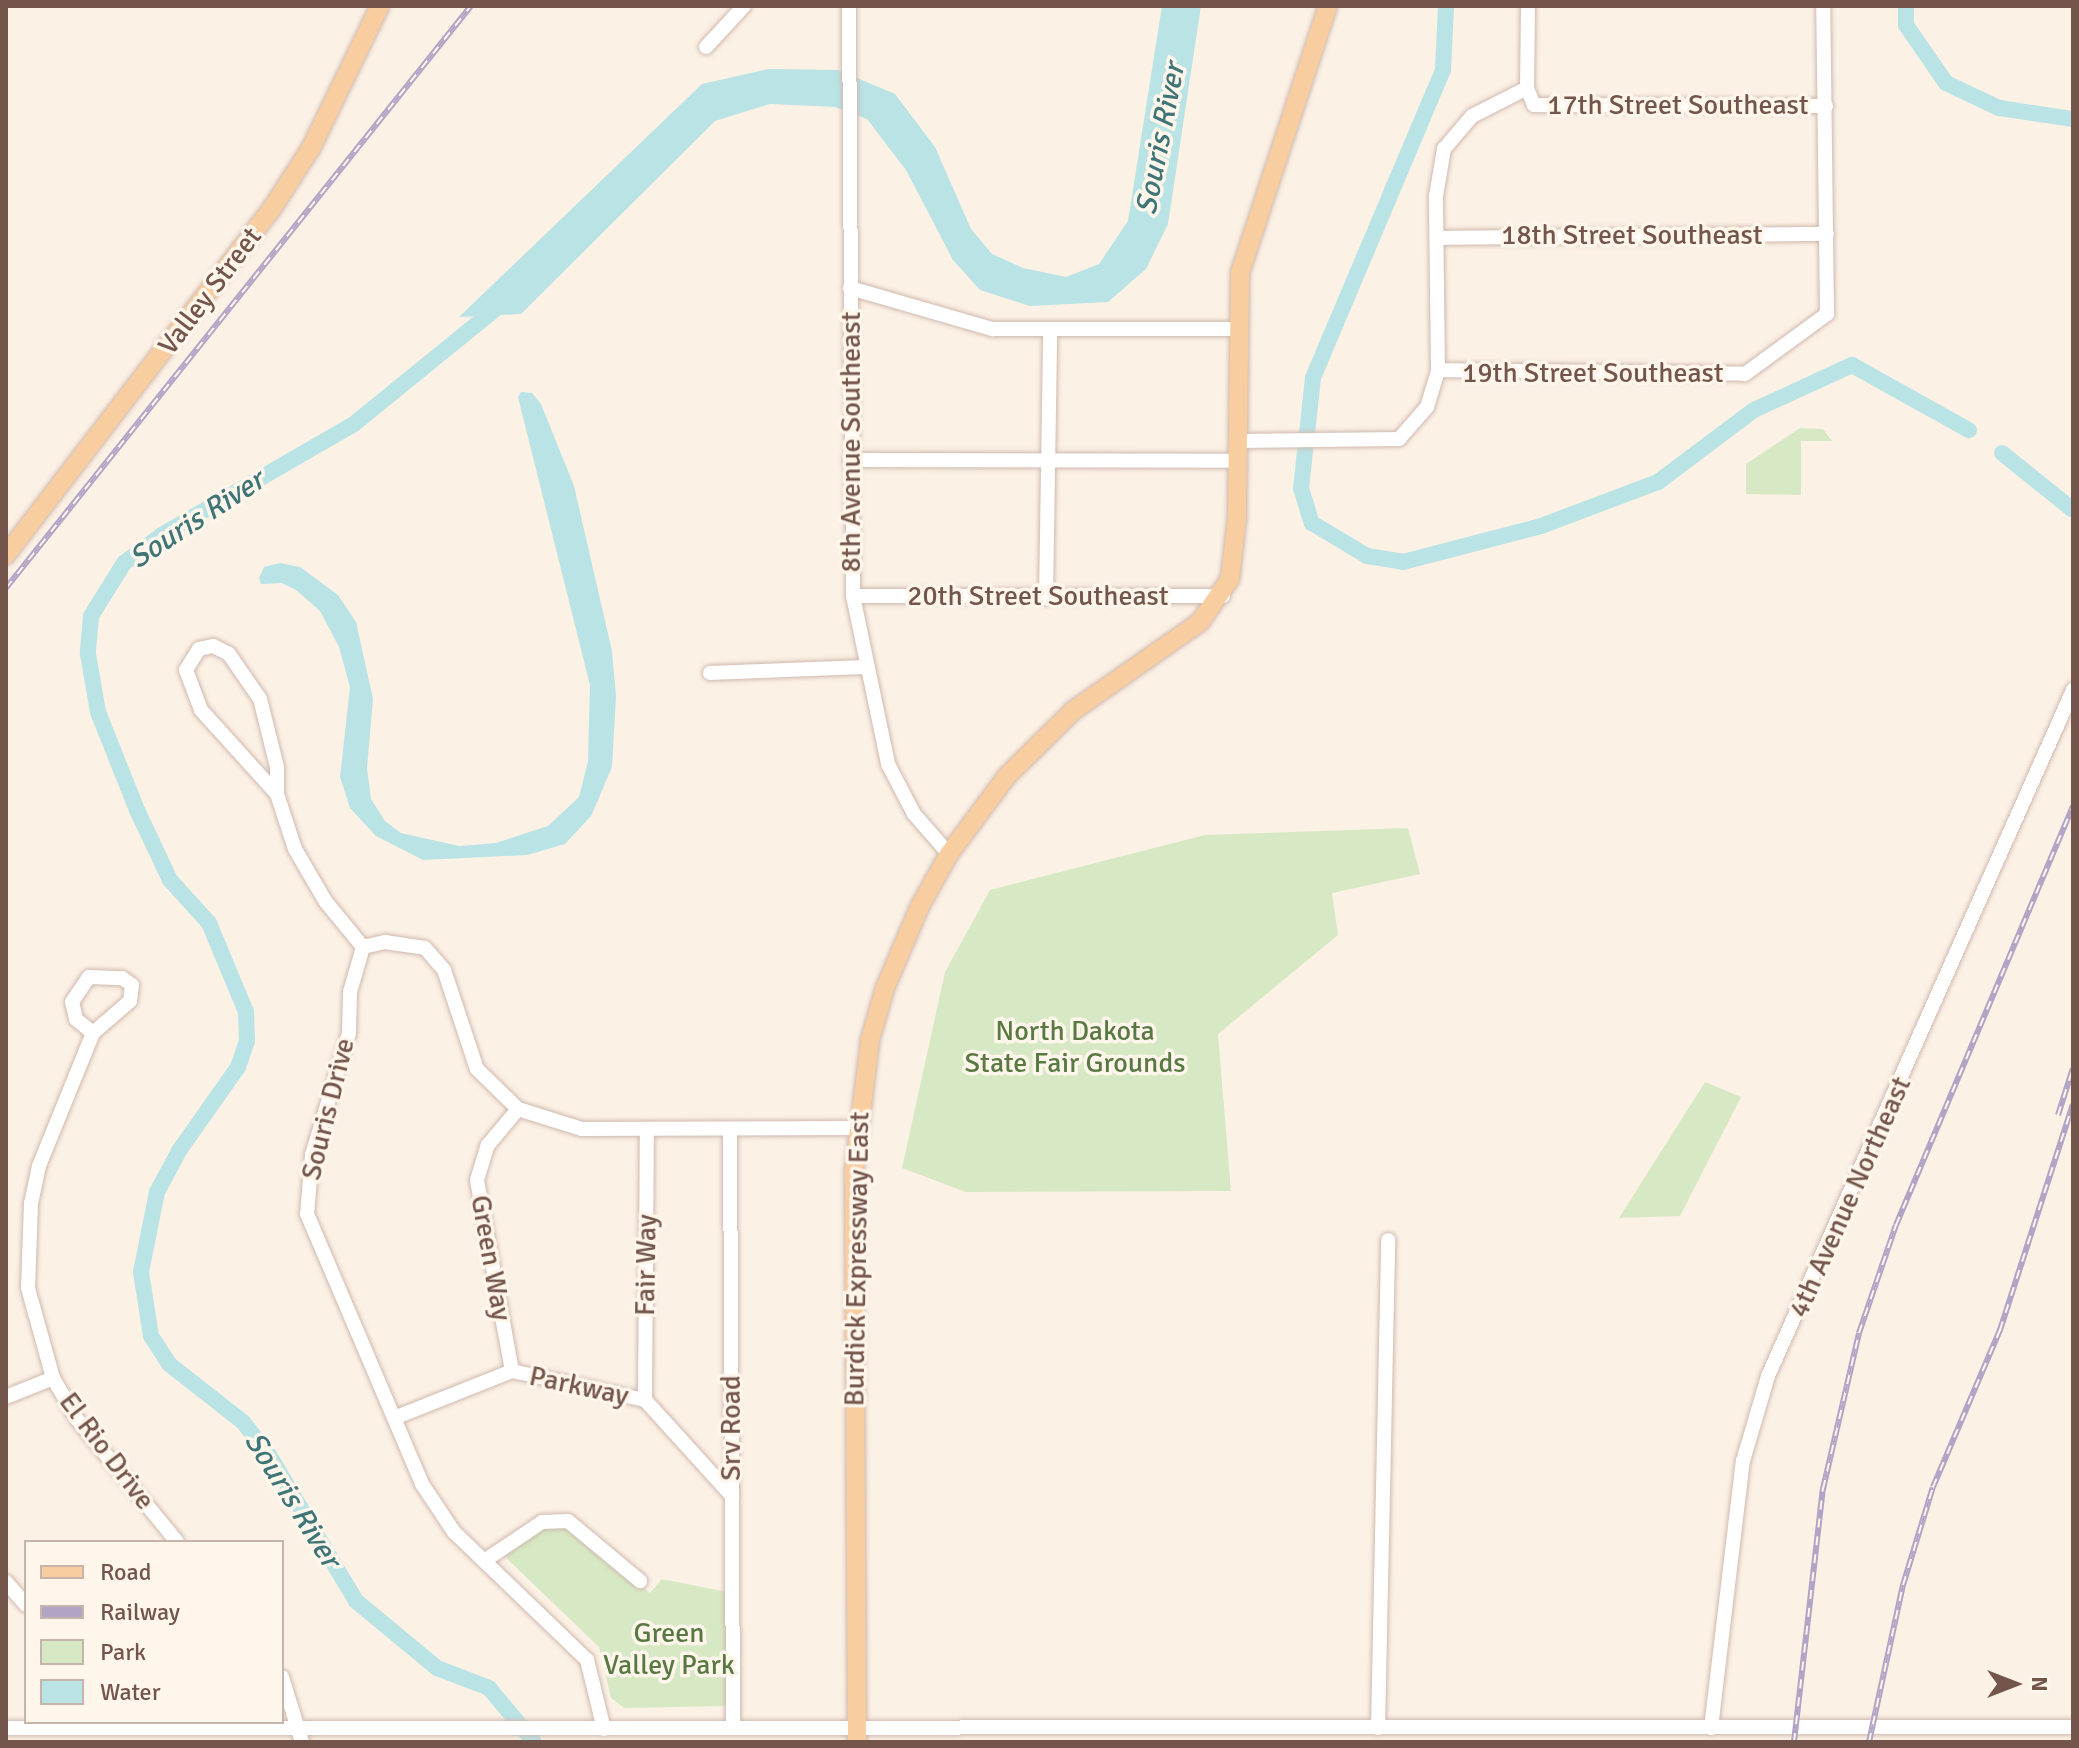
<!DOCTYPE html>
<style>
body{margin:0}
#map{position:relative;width:2079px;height:1748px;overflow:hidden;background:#fcf1e5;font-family:Signika,sans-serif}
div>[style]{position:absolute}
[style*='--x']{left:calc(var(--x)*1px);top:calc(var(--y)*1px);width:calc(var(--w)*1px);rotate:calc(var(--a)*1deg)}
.green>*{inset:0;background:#d7e9c4}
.water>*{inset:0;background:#bae3e5}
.river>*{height:16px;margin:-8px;padding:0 8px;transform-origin:8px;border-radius:8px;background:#bae3e5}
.roads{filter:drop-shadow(0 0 2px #cfb9af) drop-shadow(0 0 2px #cfb9af)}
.minor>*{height:14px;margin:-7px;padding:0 7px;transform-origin:7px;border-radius:7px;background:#fff}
.major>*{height:18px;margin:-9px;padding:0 9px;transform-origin:9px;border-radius:9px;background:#f8cea0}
.rail>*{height:6px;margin-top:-3px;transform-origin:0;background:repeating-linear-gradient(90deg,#fef5eb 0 9px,#b2a4c5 0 18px);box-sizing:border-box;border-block:2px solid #b2a4c5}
span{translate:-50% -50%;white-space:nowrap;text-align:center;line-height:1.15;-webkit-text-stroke:7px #fef5eb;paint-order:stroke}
.street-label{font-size:28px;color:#74554b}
.park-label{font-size:28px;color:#597943}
.water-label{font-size:30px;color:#407578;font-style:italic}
.frame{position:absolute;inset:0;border:8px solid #74554b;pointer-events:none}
.legend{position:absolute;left:24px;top:1540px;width:260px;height:184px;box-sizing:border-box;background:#fef5eb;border:2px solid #c7b5ab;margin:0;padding:10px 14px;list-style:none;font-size:24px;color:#74554b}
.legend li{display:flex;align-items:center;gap:16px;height:40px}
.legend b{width:40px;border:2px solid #c7b5ab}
.north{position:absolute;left:1975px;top:1644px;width:80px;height:80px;-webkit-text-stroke:6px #fef5eb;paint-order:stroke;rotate:90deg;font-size:22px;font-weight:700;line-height:32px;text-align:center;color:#74554b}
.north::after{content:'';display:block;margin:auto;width:28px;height:36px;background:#74554b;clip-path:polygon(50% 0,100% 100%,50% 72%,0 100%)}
</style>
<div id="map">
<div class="green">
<div style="clip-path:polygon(1800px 428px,1823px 429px,1832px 441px,1801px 441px,1801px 495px,1746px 494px,1746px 464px)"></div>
<div style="clip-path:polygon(1408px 828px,1420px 874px,1332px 893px,1338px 935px,1218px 1034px,1231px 1191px,966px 1192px,902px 1168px,945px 972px,990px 890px,1205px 835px)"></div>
<div style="clip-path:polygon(1705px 1082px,1741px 1097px,1680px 1216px,1619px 1218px)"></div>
<div style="clip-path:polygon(541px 1524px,566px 1524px,650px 1593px,662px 1579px,727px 1592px,729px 1706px,624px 1708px,611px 1698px,599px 1647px,500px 1552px)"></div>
</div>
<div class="water">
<div style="clip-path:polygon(1162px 6px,1201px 6px,1168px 224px,1146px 269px,1108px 302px,1030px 306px,980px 290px,953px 260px,906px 170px,867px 119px,835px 107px,770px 104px,715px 121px,521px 314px,459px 317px,702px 84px,769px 69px,838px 70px,895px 94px,935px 147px,971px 229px,992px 254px,1023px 268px,1066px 277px,1099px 264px,1128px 221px)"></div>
<div style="clip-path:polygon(521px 392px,532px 393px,541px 404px,574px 486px,612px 651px,616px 696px,612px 767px,591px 816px,565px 844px,527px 855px,423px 860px,376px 836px,350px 808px,340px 777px,350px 687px,339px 647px,320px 611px,296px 590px,282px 583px,261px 584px,259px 578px,264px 567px,280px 563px,300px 567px,338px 595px,356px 622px,373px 699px,367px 768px,371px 799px,385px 821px,401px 833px,459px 846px,496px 843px,548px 826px,579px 797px,588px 761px,590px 685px,518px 397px)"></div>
</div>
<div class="river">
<div style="--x:1446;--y:6;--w:64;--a:92.7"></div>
<div style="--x:1443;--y:70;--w:334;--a:112.9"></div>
<div style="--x:1313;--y:378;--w:111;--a:96.2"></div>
<div style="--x:1301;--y:488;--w:37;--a:73"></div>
<div style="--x:1312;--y:523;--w:64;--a:31"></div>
<div style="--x:1367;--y:556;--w:36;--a:9"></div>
<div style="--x:1403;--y:562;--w:143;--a:-14.6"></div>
<div style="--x:1541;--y:526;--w:125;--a:-20.6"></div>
<div style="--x:1658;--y:482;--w:120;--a:-36.9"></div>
<div style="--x:1754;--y:410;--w:108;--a:-24.7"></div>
<div style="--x:1852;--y:365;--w:134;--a:29.1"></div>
<div style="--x:1906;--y:6;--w:19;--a:90"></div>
<div style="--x:1906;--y:25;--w:70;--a:55.4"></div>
<div style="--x:1946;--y:83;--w:59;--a:25.3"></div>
<div style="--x:1999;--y:108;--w:75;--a:8.5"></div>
<div style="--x:504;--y:302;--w:193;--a:140.9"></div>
<div style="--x:354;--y:424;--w:222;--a:150"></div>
<div style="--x:162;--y:535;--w:47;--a:143.6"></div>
<div style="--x:124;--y:563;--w:62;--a:121.9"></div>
<div style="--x:91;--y:616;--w:38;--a:95"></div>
<div style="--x:88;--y:654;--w:59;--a:80.2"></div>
<div style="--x:98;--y:712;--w:105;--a:68.3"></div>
<div style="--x:137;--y:810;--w:77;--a:64.8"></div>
<div style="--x:170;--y:880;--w:58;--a:47.8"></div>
<div style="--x:209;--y:923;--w:96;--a:67.4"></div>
<div style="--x:246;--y:1012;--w:29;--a:88"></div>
<div style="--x:247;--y:1041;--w:28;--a:109"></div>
<div style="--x:238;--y:1067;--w:103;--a:125.1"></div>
<div style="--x:179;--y:1151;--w:47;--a:118.2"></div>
<div style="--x:157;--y:1192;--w:82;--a:101.3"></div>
<div style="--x:141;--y:1272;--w:65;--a:81.1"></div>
<div style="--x:151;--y:1336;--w:33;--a:57"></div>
<div style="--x:169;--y:1364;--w:94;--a:38.1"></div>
<div style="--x:243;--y:1422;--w:42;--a:51.8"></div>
<div style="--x:269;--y:1455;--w:170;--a:59.2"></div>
<div style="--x:356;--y:1601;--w:105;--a:39.6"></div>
<div style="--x:437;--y:1668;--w:56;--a:21"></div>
<div style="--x:489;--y:1688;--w:70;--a:50.2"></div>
<div style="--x:2002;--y:453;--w:91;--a:38.8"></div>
</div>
<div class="roads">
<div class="minor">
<div style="--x:849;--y:6;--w:590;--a:89.61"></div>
<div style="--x:853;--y:596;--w:172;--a:78.2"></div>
<div style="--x:888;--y:764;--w:56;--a:62.5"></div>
<div style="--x:914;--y:814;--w:53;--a:48.8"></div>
<div style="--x:1528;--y:6;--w:82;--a:90.7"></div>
<div style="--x:1527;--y:88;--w:18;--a:68"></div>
<div style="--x:1534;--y:105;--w:292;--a:0.2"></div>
<div style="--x:706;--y:47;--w:56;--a:-47.2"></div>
<div style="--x:1437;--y:238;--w:390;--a:-0.6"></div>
<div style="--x:850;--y:288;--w:148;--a:16.1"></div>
<div style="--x:992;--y:329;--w:245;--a:0"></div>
<div style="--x:1438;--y:370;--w:307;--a:0.7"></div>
<div style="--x:1745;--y:374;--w:102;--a:-36.2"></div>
<div style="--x:1827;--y:314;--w:308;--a:-90.7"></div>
<div style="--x:1238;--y:441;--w:161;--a:-0.7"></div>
<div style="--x:1399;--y:439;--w:43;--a:-48.8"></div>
<div style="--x:1427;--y:407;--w:39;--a:-73"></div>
<div style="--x:1438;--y:370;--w:174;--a:-90.7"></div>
<div style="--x:1436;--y:196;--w:48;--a:-80.3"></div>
<div style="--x:1444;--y:149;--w:43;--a:-49.7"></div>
<div style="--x:1472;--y:116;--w:62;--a:-27"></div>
<div style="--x:850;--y:460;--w:388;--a:0.1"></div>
<div style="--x:853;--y:596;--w:370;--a:0"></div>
<div style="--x:1046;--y:598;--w:268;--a:-89.1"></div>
<div style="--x:710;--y:673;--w:154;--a:-2.2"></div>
<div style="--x:277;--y:794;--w:27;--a:-90"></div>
<div style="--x:277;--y:767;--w:70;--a:-104"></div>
<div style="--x:260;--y:699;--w:55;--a:-124.6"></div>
<div style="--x:229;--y:654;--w:18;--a:-153"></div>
<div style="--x:213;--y:646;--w:14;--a:168"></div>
<div style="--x:199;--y:649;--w:25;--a:122"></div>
<div style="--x:186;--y:670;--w:43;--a:69.4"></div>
<div style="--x:201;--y:710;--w:113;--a:47.9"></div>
<div style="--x:277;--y:794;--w:58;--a:71.9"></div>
<div style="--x:295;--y:849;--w:61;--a:59.7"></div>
<div style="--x:326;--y:902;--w:58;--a:50.6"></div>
<div style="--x:363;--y:947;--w:47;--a:106.1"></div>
<div style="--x:350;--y:992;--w:41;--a:91.4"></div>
<div style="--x:349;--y:1033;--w:127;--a:106.9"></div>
<div style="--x:312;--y:1155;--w:59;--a:94.8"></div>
<div style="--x:307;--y:1214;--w:293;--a:66.9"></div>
<div style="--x:422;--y:1484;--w:58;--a:56.3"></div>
<div style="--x:454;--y:1532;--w:185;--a:43.9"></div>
<div style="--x:587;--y:1660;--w:71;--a:76.2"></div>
<div style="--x:363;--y:947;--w:23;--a:-13"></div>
<div style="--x:385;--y:942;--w:40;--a:8.5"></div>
<div style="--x:425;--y:948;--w:29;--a:49"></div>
<div style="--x:444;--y:970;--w:104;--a:71.6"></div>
<div style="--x:477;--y:1069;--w:57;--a:44.3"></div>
<div style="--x:518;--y:1109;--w:67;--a:17.4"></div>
<div style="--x:582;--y:1129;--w:274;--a:-0.2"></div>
<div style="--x:89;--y:977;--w:33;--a:2"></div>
<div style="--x:122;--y:978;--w:12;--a:35"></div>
<div style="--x:132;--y:985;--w:16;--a:97"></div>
<div style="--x:130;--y:1001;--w:49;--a:139.1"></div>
<div style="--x:93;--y:1033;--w:22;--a:-141"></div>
<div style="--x:76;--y:1019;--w:17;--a:-103"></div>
<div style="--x:72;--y:1002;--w:30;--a:-56"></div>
<div style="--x:93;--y:1033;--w:144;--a:112.1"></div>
<div style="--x:39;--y:1166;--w:38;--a:102"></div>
<div style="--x:31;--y:1203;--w:85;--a:92"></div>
<div style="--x:28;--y:1288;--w:93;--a:74.5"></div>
<div style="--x:53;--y:1378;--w:46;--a:60.1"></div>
<div style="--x:76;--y:1418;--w:160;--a:50.8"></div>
<div style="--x:730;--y:1130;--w:596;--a:89.71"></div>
<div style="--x:512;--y:1371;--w:194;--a:-100.4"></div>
<div style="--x:477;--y:1180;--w:37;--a:-73"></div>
<div style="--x:488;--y:1145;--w:47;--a:-50.2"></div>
<div style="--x:6;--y:1397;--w:51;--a:-22"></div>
<div style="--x:645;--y:1400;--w:270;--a:-89.6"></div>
<div style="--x:394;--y:1418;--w:127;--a:-21.7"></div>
<div style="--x:512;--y:1371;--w:136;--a:12.3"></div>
<div style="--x:645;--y:1400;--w:130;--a:47.8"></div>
<div style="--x:484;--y:1561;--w:70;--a:-33.9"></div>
<div style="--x:542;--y:1522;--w:26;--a:-2"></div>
<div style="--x:568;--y:1521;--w:94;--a:39.8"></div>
<div style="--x:6;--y:1582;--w:30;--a:49"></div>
<div style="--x:282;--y:1677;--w:68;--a:72.9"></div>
<div style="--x:6;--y:1728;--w:2067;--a:-0.03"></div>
<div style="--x:1378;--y:1728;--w:488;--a:-88.8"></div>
<div style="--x:1711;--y:1728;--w:269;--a:-83.2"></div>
<div style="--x:1743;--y:1461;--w:89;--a:-73.6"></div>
<div style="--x:1768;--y:1376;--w:751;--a:-66.03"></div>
</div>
<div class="major">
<div style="--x:6;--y:555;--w:435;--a:-52.5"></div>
<div style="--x:271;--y:210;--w:74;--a:-57.2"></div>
<div style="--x:311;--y:148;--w:158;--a:-64.1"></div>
<div style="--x:857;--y:1742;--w:571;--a:-90.3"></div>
<div style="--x:854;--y:1171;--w:132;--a:-83"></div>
<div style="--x:870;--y:1040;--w:54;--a:-73.9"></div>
<div style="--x:885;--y:988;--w:89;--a:-66.9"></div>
<div style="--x:920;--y:906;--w:60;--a:-60.9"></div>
<div style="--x:949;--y:854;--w:97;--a:-53.4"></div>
<div style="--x:1007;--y:776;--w:94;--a:-44.6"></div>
<div style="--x:1074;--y:710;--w:154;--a:-34.9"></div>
<div style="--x:1200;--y:622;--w:52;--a:-55.1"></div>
<div style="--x:1230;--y:579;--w:61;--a:-83.5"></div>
<div style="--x:1237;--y:518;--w:245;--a:-89.3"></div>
<div style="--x:1240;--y:273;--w:281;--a:-71.8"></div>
</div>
</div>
<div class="rail">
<div style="--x:6;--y:588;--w:745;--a:-51.38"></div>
<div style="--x:2058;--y:1115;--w:49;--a:-72.3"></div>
<div style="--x:1794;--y:1742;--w:255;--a:-83.5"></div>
<div style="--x:1823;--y:1489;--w:160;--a:-77"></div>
<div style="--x:1859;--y:1333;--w:114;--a:-71.1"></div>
<div style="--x:1896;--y:1225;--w:455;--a:-67.1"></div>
<div style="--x:1869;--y:1742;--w:161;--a:-77.8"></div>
<div style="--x:1903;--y:1585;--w:102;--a:-73"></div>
<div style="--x:1933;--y:1487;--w:171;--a:-66.9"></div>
<div style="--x:2000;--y:1330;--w:237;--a:-72.1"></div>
</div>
<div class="street-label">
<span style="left:1678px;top:105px">17th Street Southeast</span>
<span style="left:1632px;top:235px">18th Street Southeast</span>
<span style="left:210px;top:291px;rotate:-53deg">Valley Street</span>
<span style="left:1593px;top:373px">19th Street Southeast</span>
<span style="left:851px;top:442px;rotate:-90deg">8th Avenue Southeast</span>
<span style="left:1038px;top:596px">20th Street Southeast</span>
<span style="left:328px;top:1109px;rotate:-76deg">Souris Drive</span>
<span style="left:1850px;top:1197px;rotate:-66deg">4th Avenue Northeast</span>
<span style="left:491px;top:1258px;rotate:80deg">Green Way</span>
<span style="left:857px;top:1259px;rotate:-89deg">Burdick Expressway East</span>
<span style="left:646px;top:1265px;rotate:-89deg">Fair Way</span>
<span style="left:579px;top:1386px;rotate:12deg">Parkway</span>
<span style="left:731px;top:1428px;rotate:-90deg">Srv Road</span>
<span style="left:107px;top:1451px;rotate:53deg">El Rio Drive</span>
</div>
<div class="park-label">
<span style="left:1075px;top:1047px">North Dakota<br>State Fair Grounds</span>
<span style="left:669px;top:1649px">Green<br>Valley Park</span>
</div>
<div class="water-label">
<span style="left:1161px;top:139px;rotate:-79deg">Souris River</span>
<span style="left:197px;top:520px;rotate:-33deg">Souris River</span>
<span style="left:292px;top:1500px;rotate:58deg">Souris River</span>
</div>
<div class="frame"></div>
<ul class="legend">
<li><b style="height:10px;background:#f8cea0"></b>Road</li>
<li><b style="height:10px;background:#b2a4c5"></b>Railway</li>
<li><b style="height:22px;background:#d7e9c4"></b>Park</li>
<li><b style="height:22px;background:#bae3e5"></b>Water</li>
</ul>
<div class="north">N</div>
</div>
